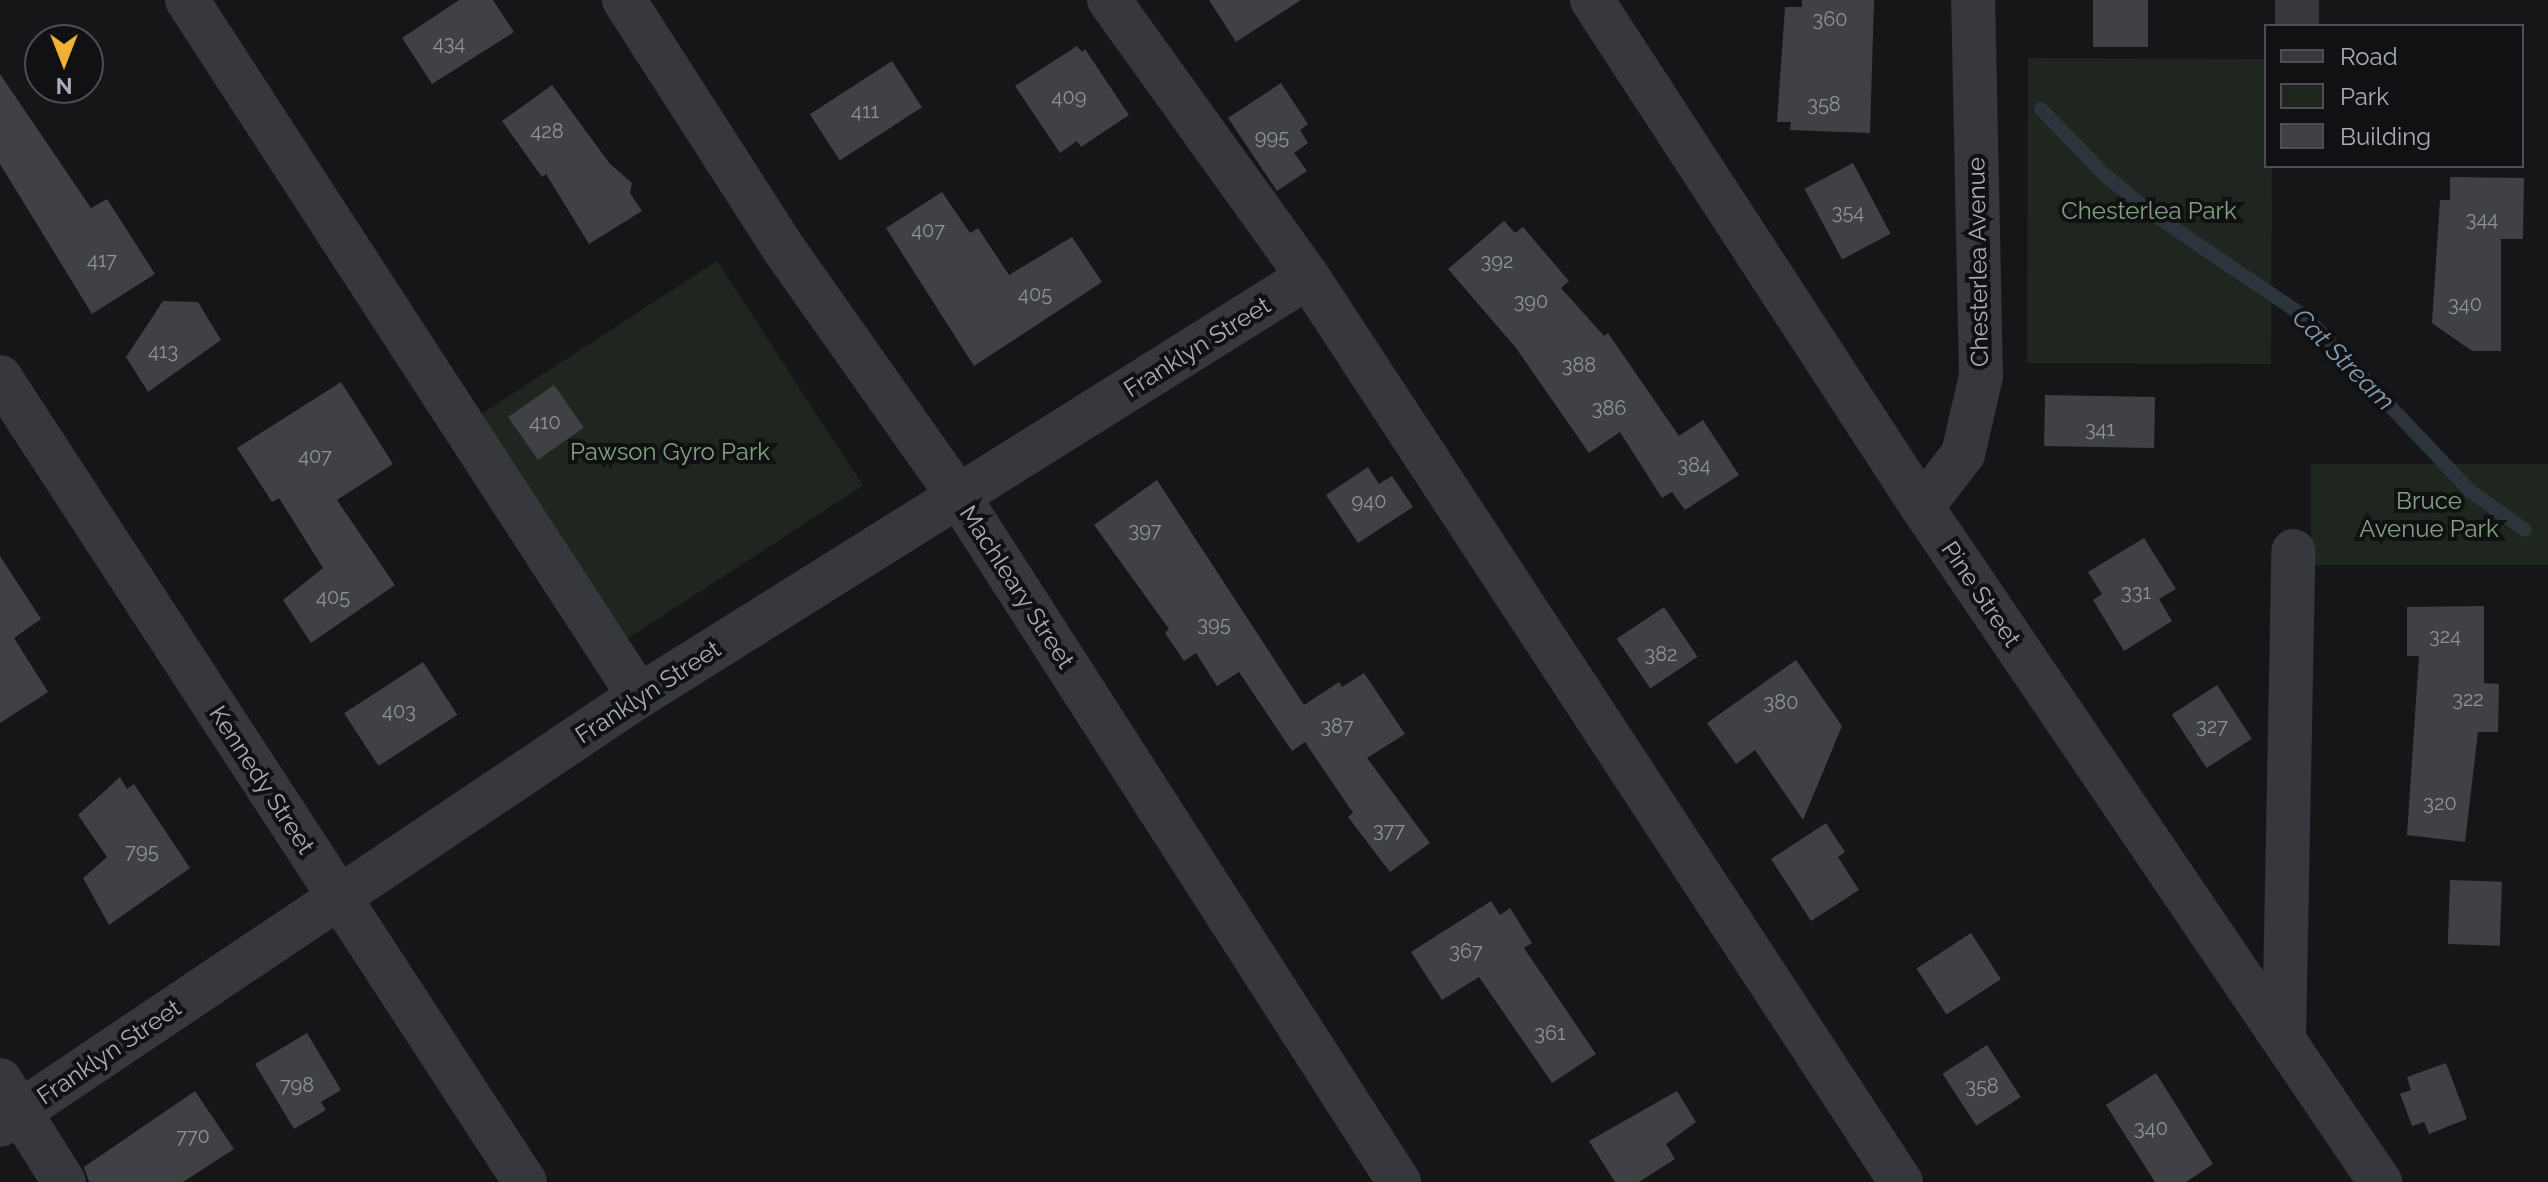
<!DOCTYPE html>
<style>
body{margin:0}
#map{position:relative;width:2548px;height:1182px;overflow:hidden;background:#161618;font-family:Raleway,sans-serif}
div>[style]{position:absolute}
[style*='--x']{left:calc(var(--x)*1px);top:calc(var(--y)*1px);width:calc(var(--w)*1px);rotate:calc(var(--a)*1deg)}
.green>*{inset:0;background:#1e261f;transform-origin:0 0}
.stream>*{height:14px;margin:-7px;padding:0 7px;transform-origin:7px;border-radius:7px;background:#2c353c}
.building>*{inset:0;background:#404145;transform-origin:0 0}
.minor>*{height:44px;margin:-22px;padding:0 22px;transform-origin:22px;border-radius:22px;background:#37383d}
span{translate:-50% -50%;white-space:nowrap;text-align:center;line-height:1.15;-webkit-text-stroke:8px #111113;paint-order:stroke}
.number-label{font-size:20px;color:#8e929b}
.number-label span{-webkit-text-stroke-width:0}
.park-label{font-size:24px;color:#7fa381}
.street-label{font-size:24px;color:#a8adb8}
.water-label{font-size:26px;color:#7f9bb3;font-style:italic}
.legend{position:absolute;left:2264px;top:24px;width:260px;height:144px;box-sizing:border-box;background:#111113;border:2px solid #4d4f55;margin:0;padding:10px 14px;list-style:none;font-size:24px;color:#a8adb8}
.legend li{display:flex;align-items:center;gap:16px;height:40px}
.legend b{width:40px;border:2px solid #4d4f55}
.north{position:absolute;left:24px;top:24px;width:80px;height:80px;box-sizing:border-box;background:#111113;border:2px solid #4d4f55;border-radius:50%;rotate:180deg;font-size:22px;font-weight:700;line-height:32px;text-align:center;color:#a8adb8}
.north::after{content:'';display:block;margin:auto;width:28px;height:36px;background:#f2b134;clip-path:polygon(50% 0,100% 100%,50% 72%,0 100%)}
</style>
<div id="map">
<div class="green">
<div style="clip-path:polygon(2028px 58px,2266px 59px,2266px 166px,2272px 166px,2271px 364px,2027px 363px)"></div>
<div style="left:717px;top:261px;width:268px;height:290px;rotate:57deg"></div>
<div style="left:2311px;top:464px;width:237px;height:101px"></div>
</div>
<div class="stream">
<div style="--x:2041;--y:109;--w:93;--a:45.9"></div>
<div style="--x:2106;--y:176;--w:60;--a:39"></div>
<div style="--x:2153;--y:214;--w:187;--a:34.1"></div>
<div style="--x:2308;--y:319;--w:236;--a:46.7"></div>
<div style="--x:2470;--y:491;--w:67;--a:35.3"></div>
</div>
<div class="building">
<div style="clip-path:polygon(459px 0,493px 0,514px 32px,432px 84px,402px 38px)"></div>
<div style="clip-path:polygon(1209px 0,1301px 0,1236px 42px)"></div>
<div style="clip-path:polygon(1802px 0,1874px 0,1870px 133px,1790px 130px,1791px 122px,1777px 122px,1785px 7px,1802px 7px)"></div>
<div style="left:2093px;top:0;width:55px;height:47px"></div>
<div style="clip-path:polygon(1077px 46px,1082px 52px,1085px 49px,1129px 115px,1081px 147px,1077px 141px,1060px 153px,1015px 86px)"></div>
<div style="left:892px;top:61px;width:55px;height:98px;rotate:57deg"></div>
<div style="clip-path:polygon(0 74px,91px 208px,107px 199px,155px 274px,92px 314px,0 164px)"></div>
<div style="clip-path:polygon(1281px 83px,1308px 124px,1300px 130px,1308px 143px,1294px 153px,1307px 171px,1277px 191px,1228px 118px)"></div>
<div style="clip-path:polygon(552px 85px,610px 164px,632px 183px,630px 193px,642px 211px,589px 244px,546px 174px,542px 177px,502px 121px)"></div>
<div style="left:1853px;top:163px;width:80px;height:55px;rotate:62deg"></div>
<div style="clip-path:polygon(2450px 177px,2524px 178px,2523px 239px,2501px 239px,2501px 351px,2472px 351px,2432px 323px,2440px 200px,2450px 200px)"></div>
<div style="clip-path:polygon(942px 192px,970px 233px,978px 228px,1009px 275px,1072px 237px,1102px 282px,974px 366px,886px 228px)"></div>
<div style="clip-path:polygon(1504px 221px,1515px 233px,1523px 227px,1569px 281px,1561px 288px,1604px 336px,1608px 333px,1679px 436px,1703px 420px,1739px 475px,1685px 510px,1672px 492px,1662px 498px,1620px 432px,1589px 453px,1516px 348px,1448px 269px)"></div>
<div style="clip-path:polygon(163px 301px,198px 302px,221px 340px,148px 392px,126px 357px)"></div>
<div style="clip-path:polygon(341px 382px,393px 464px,337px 500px,395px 585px,311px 643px,283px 600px,323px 568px,279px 498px,272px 502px,237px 448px)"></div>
<div style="left:554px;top:385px;width:52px;height:56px;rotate:55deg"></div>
<div style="left:2045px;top:395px;width:110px;height:51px;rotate:1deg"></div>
<div style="clip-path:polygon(1368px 467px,1379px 484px,1392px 476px,1413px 507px,1358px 543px,1326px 495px)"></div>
<div style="clip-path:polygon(1157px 480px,1304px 705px,1339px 682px,1342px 687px,1364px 673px,1405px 734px,1367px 758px,1430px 843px,1390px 872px,1348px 817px,1353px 813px,1305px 742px,1292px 751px,1239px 672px,1217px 686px,1196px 653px,1184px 661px,1165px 633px,1169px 629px,1094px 525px)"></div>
<div style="clip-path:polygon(2144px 538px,2176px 589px,2159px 599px,2172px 621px,2124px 651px,2093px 600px,2102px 594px,2088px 572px)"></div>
<div style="clip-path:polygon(0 556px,41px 619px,14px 638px,48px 692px,0 723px)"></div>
<div style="clip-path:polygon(2484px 606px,2484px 683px,2499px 684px,2498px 732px,2478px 732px,2465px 842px,2407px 835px,2419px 656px,2407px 656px,2407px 607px)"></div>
<div style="left:1664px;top:607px;width:60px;height:57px;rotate:56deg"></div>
<div style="clip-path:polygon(1796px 660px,1842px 726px,1803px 820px,1755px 750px,1736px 764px,1707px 723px)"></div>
<div style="left:423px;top:662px;width:63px;height:94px;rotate:57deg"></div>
<div style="left:2217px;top:685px;width:64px;height:54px;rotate:57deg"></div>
<div style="clip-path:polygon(120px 777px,127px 789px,134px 784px,190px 868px,109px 925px,83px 878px,107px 857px,78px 815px)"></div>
<div style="clip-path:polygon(1826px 823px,1845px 852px,1838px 857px,1859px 890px,1811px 921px,1771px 859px)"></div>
<div style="left:2450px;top:880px;width:52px;height:64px;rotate:2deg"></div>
<div style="clip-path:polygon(1491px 901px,1500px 915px,1510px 908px,1532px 943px,1524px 948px,1596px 1054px,1552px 1083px,1479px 977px,1442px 1000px,1411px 952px)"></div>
<div style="left:1971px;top:933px;width:55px;height:65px;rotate:57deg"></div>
<div style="clip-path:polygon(307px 1033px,341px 1090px,321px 1102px,326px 1110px,294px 1129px,255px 1064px)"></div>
<div style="left:1987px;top:1045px;width:62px;height:53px;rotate:57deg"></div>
<div style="clip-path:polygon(2446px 1063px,2467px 1119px,2429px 1134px,2424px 1122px,2412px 1126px,2400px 1094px,2411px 1090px,2407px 1077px)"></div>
<div style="clip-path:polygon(2156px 1073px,2213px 1164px,2186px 1182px,2155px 1182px,2106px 1105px)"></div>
<div style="clip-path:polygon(195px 1091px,234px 1149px,183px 1182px,89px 1182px,84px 1167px)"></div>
<div style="clip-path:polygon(1677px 1091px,1696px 1122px,1666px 1144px,1675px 1159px,1639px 1182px,1615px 1182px,1589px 1141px)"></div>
</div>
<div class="minor">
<div style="--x:187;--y:0;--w:830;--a:57"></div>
<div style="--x:624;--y:0;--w:300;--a:57.3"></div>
<div style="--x:786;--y:252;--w:300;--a:54.8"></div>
<div style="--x:959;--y:497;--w:814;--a:57.29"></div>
<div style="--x:1109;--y:0;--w:341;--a:54.3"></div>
<div style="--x:1308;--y:277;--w:1082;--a:56.77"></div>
<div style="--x:1592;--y:0;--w:605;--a:56.94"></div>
<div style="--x:1922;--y:507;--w:816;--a:55.84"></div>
<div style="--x:2297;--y:26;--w:26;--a:-90"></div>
<div style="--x:0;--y:377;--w:961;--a:56.89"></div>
<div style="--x:1922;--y:507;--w:67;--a:-52.3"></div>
<div style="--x:1963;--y:454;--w:80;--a:-77"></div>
<div style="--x:1981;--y:376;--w:376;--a:-91.2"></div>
<div style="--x:2284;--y:1040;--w:489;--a:-88.9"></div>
<div style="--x:0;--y:1080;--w:120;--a:57.9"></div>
<div style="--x:0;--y:1125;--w:770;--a:-33.88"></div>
<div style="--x:639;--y:696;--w:789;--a:-32.06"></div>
</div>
<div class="number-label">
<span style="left:1830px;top:19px">360</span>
<span style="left:449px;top:43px">434</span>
<span style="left:1069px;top:97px">409</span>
<span style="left:1824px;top:104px">358</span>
<span style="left:865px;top:111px">411</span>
<span style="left:547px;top:131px">428</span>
<span style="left:1272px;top:137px">995</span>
<span style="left:1848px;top:212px">354</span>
<span style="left:2482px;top:219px">344</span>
<span style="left:928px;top:230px">407</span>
<span style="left:102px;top:260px">417</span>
<span style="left:1497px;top:261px">392</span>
<span style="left:1035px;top:294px">405</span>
<span style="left:1531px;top:301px">390</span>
<span style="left:2465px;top:304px">340</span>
<span style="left:163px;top:351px">413</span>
<span style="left:1579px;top:365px">388</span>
<span style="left:1609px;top:408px">386</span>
<span style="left:545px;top:422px">410</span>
<span style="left:2100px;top:429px">341</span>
<span style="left:315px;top:456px">407</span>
<span style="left:1694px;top:465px">384</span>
<span style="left:1369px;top:501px">940</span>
<span style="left:1145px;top:530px">397</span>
<span style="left:2136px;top:592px">331</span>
<span style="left:333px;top:597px">405</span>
<span style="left:1214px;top:624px">395</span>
<span style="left:2445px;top:636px">324</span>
<span style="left:1661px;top:654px">382</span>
<span style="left:2468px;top:699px">322</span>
<span style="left:1781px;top:702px">380</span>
<span style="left:399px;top:711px">403</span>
<span style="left:1337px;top:726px">387</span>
<span style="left:2212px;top:726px">327</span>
<span style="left:2440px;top:803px">320</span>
<span style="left:1389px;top:830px">377</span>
<span style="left:142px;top:851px">795</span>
<span style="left:1466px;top:951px">367</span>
<span style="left:1550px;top:1033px">361</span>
<span style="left:297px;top:1085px">798</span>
<span style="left:1982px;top:1086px">358</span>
<span style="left:2151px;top:1128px">340</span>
<span style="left:193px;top:1136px">770</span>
</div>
<div class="park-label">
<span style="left:2149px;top:211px">Chesterlea Park</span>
<span style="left:670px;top:452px">Pawson Gyro Park</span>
<span style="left:2429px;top:515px">Bruce<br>Avenue Park</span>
</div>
<div class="street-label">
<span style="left:1978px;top:262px;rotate:-91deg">Chesterlea Avenue</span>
<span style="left:1197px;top:347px;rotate:-32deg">Franklyn Street</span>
<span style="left:1017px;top:587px;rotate:57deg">Machleary Street</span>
<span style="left:1981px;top:594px;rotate:56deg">Pine Street</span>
<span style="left:648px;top:692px;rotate:-33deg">Franklyn Street</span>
<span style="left:262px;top:780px;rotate:57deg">Kennedy Street</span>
<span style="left:109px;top:1052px;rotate:-34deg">Franklyn Street</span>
</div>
<div class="water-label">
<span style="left:2343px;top:360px;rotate:45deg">Cat Stream</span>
</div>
<ul class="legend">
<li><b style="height:10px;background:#37383d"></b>Road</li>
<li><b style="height:22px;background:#1e261f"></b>Park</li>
<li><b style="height:22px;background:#404145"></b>Building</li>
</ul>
<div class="north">N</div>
</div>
